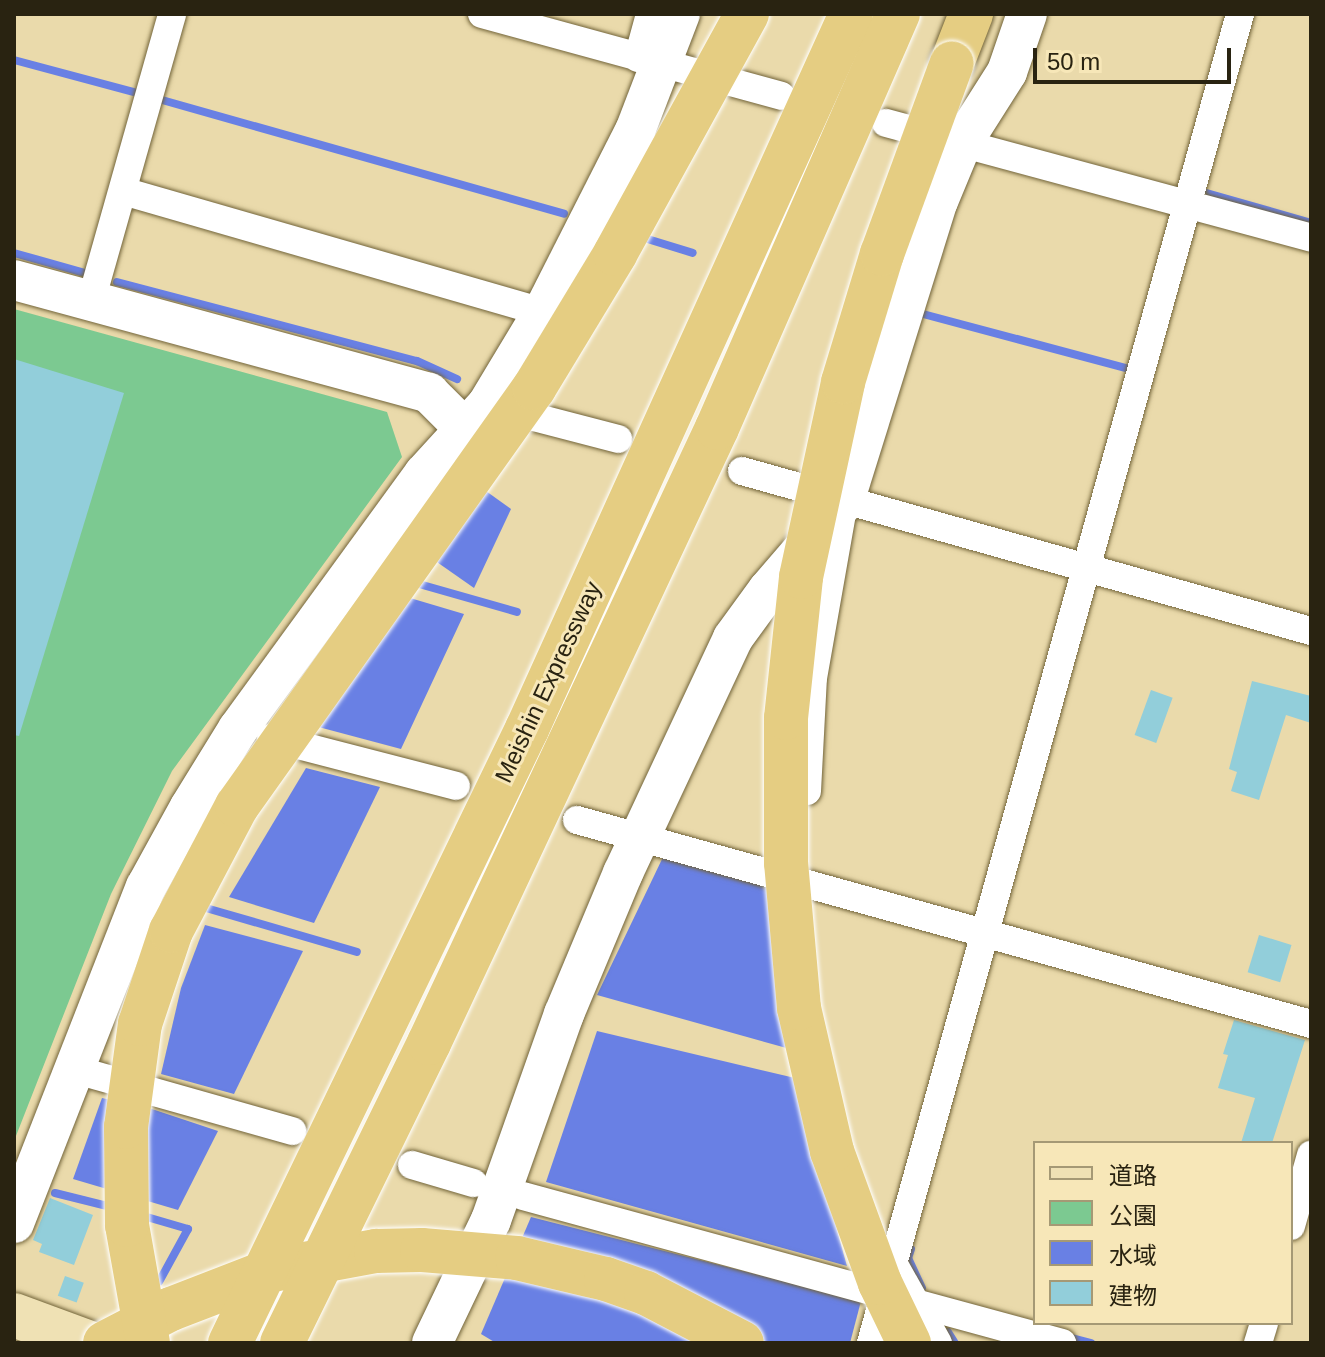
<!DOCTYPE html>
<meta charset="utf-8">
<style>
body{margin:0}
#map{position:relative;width:1325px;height:1357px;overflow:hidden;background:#eadaab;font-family:Helvetica,"Noto Sans JP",sans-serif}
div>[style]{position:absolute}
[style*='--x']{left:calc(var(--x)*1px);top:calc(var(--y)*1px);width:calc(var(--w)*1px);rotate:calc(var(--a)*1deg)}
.green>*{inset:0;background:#7cc991}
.water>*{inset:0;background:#6980e4}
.stream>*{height:8px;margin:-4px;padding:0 4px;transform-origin:4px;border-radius:4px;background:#6980e4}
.building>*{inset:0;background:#92ceda;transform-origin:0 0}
.roads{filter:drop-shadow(0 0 2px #726439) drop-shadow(0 0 2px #726439)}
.street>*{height:28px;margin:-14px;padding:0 14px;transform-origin:14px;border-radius:14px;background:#fff}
.secondary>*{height:40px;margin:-20px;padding:0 20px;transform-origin:20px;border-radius:20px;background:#fff}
.primary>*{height:44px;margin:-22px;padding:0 22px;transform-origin:22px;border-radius:22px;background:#efe1b4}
.highway>*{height:44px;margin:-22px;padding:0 22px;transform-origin:22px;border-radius:22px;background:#e5cd82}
.bridges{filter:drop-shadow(0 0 2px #fff) drop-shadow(0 0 2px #fff)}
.highway-bridge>*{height:44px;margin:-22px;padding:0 22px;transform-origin:22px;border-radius:22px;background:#e5cd82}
span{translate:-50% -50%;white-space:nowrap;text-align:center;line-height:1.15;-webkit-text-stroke:6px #f7e7b8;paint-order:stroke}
.street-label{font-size:24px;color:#292311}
.frame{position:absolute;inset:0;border:16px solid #292311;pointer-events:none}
.legend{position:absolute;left:1033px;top:1141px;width:260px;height:184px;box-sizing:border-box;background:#f7e7b8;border:2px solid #a59975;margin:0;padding:10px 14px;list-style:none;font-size:24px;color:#292311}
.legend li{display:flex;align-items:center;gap:16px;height:40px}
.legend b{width:40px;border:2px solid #a59975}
.scale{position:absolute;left:1033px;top:48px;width:198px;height:36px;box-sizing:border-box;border:4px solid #292311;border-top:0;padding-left:10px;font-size:24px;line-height:28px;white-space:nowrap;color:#292311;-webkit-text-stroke:6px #f7e7b8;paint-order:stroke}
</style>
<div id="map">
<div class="green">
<div style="clip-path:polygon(14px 309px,387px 412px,402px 457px,172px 771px,111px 894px,14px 1141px)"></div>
</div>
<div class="water">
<div style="clip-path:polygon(465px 476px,511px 509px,474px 588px,414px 546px)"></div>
<div style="clip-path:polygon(373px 587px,464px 614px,401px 749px,311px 725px)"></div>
<div style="clip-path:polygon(306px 768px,380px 787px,314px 923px,229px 897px)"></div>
<div style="clip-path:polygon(664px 855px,771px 884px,790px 1049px,597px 995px)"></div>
<div style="clip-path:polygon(205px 925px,303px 951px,234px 1094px,161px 1074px,181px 988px)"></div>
<div style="clip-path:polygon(597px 1031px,795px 1078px,847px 1266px,546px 1182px)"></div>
<div style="clip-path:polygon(102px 1098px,152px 1109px,218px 1131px,178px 1210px,73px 1179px)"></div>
<div style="clip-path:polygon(531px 1217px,861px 1301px,850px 1343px,496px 1343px,481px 1334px)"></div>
</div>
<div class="stream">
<div style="--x:14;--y:60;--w:131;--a:15"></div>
<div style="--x:155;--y:98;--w:425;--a:15.8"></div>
<div style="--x:1203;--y:192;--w:112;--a:16"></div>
<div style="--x:641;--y:237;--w:54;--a:17.1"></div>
<div style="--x:14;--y:253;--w:74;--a:15.7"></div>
<div style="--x:117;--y:282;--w:310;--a:14.8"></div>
<div style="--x:417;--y:361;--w:44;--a:24.2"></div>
<div style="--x:923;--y:314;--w:214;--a:14.9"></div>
<div style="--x:412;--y:582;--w:109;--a:15.9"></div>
<div style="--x:206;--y:908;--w:157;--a:16.2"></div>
<div style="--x:55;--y:1193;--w:62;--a:14"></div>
<div style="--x:140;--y:1215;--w:50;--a:16.3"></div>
<div style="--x:188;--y:1229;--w:60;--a:118.7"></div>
<div style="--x:911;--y:1249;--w:9;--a:108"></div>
<div style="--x:908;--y:1258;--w:33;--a:65"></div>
<div style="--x:948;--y:1332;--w:13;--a:58"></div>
<div style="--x:1068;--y:1337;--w:24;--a:15"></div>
</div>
<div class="building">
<div style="clip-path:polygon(14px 359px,124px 393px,19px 736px,14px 735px)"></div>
<div style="clip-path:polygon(1252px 681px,1311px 696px,1311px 723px,1286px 715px,1259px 800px,1231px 791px,1237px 772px,1229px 769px)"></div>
<div style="left:1151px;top:690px;width:23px;height:48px;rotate:20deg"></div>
<div style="left:1259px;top:935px;width:34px;height:39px;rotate:17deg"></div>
<div style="clip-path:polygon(1234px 1020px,1305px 1040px,1272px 1143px,1241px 1143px,1255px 1098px,1218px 1088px,1228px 1055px,1223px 1054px)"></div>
<div style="clip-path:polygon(50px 1198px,93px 1215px,74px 1265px,39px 1252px,42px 1244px,33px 1240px)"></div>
<div style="left:65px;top:1276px;width:20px;height:21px;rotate:20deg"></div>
</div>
<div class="roads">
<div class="street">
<div style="--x:482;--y:14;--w:310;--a:15.3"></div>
<div style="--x:638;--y:58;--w:46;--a:-74.7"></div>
<div style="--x:886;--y:123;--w:440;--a:15.1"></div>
<div style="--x:123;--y:191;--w:437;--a:16.1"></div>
<div style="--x:91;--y:301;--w:298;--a:-74.2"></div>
<div style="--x:503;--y:409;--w:119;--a:14.6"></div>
<div style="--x:742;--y:471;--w:591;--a:15.71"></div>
<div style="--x:271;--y:738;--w:191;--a:14.5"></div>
<div style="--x:807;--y:791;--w:113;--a:-87"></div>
<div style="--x:813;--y:678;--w:174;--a:-80"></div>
<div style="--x:577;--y:820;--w:762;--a:15.53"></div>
<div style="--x:73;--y:1069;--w:228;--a:15.8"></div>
<div style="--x:412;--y:1165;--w:64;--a:16.4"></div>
<div style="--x:523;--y:1196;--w:559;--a:15.26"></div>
<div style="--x:1291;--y:1226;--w:74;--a:-74.3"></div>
<div style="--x:896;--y:1268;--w:86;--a:60.8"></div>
<div style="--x:871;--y:1343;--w:1379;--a:-74.48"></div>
<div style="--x:1258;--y:1343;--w:21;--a:-73"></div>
</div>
<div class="secondary">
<div style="--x:14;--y:280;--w:430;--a:15.2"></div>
<div style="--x:429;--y:393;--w:51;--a:45"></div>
<div style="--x:14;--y:1223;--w:361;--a:-68.6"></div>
<div style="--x:146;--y:887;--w:91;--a:-61.2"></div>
<div style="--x:190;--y:807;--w:92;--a:-58.4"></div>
<div style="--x:238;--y:729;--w:316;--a:-53.9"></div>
<div style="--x:424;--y:474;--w:93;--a:-47.6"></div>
<div style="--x:487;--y:405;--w:109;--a:-58.9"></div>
<div style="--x:543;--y:312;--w:203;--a:-63.1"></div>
<div style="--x:635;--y:131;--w:125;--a:-69"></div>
<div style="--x:432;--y:1343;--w:136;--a:-64.4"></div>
<div style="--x:491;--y:1220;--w:219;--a:-70.5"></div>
<div style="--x:564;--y:1014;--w:153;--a:-67.3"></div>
<div style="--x:623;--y:873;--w:259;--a:-64.9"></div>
<div style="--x:733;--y:638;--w:59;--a:-53.9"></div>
<div style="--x:768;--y:590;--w:116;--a:-49.2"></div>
<div style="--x:844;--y:502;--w:315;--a:-72.7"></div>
<div style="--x:938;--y:201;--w:63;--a:-67.5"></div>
<div style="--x:962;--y:143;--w:84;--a:-57.6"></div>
<div style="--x:1007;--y:72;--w:61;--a:-71"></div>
</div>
<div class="primary">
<div style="--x:14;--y:1315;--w:81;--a:20.2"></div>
</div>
<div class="highway">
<div style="--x:952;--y:63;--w:53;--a:-68.8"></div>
</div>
</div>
<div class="bridges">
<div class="highway-bridge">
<div style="--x:105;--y:1343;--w:74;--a:-27.3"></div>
<div style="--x:171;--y:1309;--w:108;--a:-21.1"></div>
<div style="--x:272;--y:1270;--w:106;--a:-10.4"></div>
<div style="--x:376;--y:1251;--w:46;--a:-1.2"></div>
<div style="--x:422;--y:1250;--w:95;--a:4.8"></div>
<div style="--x:517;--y:1258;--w:91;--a:13.3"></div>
<div style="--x:606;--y:1279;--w:42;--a:19.3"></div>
<div style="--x:646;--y:1293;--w:108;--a:27.5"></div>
<div style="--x:148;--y:1343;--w:120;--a:-100.1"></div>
<div style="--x:127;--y:1225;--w:98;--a:-90.6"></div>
<div style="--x:126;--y:1127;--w:104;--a:-82.3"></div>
<div style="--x:140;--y:1024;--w:98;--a:-71.6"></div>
<div style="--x:171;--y:931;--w:141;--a:-62.2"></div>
<div style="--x:237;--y:806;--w:513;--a:-54.61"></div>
<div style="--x:534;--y:388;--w:157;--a:-58.8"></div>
<div style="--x:615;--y:254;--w:274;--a:-61.2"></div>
<div style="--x:230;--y:1343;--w:682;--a:-64.19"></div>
<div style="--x:527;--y:729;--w:785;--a:-65.62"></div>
<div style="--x:282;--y:1343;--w:334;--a:-63.9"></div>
<div style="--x:429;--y:1043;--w:679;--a:-64.91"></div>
<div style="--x:717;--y:428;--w:452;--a:-66.4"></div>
<div style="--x:909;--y:1343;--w:67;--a:-115.8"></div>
<div style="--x:880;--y:1283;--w:140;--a:-110"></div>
<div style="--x:832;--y:1151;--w:147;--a:-103"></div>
<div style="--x:799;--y:1008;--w:146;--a:-95.1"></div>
<div style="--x:786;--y:863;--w:145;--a:-90"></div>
<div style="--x:786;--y:718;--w:142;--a:-83.9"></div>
<div style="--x:801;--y:577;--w:199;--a:-77.8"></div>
<div style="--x:843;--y:382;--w:134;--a:-73.1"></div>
<div style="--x:882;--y:254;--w:203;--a:-69.9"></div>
</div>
</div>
<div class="street-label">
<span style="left:548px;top:682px;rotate:-65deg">Meishin Expressway</span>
</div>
<div class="frame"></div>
<ul class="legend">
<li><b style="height:10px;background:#efe1b4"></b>道路</li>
<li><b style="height:22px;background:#7cc991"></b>公園</li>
<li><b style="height:22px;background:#6980e4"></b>水域</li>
<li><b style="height:22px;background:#92ceda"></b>建物</li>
</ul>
<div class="scale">50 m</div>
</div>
